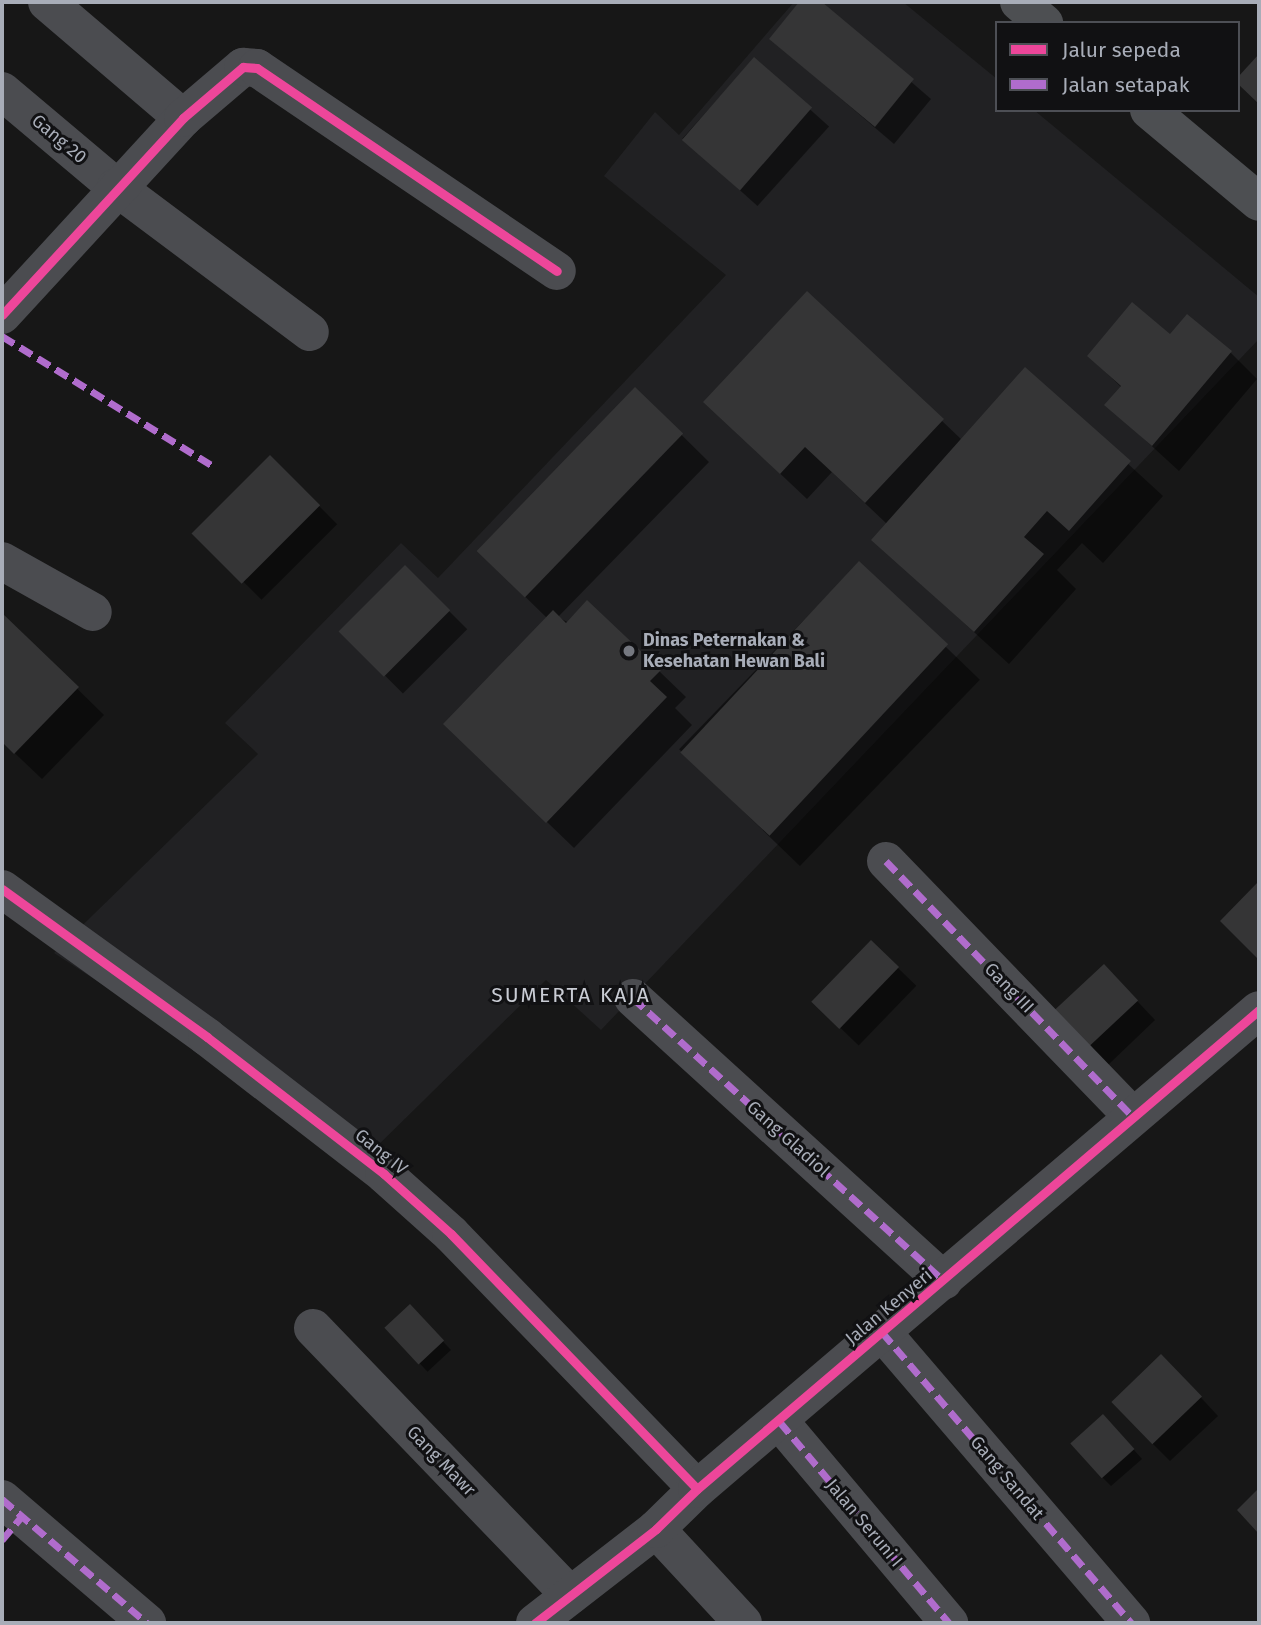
<!DOCTYPE html>
<style>
body{margin:0}
#map{position:relative;width:1261px;height:1625px;overflow:hidden;background:#171717;font-family:"Fira Sans",sans-serif}
div>[style]{position:absolute}
[style*='--x']{left:calc(var(--x)*1px);top:calc(var(--y)*1px);width:calc(var(--w)*1px);rotate:calc(var(--a)*1deg)}
.built>*{inset:0;background:#212123}
.shadow>*{inset:0;background:#0007;transform-origin:0 0}
.building>*{inset:0;background:#353536;transform-origin:0 0}
.minor>*{height:38px;margin:-19px;padding:0 19px;transform-origin:19px;border-radius:19px;background:#4b4c50}
.major>*{height:38px;margin:-19px;padding:0 19px;transform-origin:19px;border-radius:19px;background:#4d4f52}
.quiet>*{height:7px;margin-top:-3.5px;transform-origin:0;background:repeating-linear-gradient(90deg,#b06ccc 0 14px,transparent 0 21px)}
.cycleway>*{height:9px;margin:-4.5px;padding:0 4.5px;transform-origin:4.5px;border-radius:4.5px;background:#ed469a}
.dots>*{width:19px;height:19px;translate:-50% -50%;box-sizing:border-box;border:4px solid #111113;border-radius:50%}
span{translate:-50% -50%;white-space:nowrap;text-align:center;line-height:1.15;-webkit-text-stroke:6px #111113;paint-order:stroke}
.street-label{font-size:18px;color:#a8adb8}
.poi-label{font-size:18px;color:#a8adb8;font-weight:700}
.left{translate:0 -50%;text-align:left}
.quarter-label{font-size:21px;color:#c9ccd4;letter-spacing:2px}
.frame{position:absolute;inset:0;border:4px solid #a8adb8;pointer-events:none}
.legend{position:absolute;left:995px;top:21px;width:245px;height:91px;box-sizing:border-box;background:#111113;border:2px solid #4d4f55;margin:0;padding:9px 12px;list-style:none;font-size:21px;color:#a8adb8}
.legend li{display:flex;align-items:center;gap:14px;height:35px}
.legend b{width:35px;border:2px solid #4d4f55}
</style>
<div id="map">
<div class="built">
<div style="clip-path:polygon(794px 2px,903px 2px,997px 79px,997px 110px,1034px 110px,1259px 297px,1259px 339px,601px 1030px,546px 980px,361px 1162px,289px 1106px,54px 953px,258px 754px,225px 723px,401px 543px,438px 578px,726px 275px,604px 176px,655px 112px,679px 135px)"></div>
</div>
<div class="shadow">
<div style="clip-path:polygon(802px 2px,819px 2px,931px 99px,894px 144px,771px 39px)"></div>
<div style="left:754px;top:59px;width:101px;height:107px;rotate:42deg"></div>
<div style="clip-path:polygon(808px 293px,962px 440px,1026px 370px,1163px 496px,1103px 563px,1082px 543px,1057px 570px,1076px 589px,1009px 664px,873px 540px,887px 524px,832px 472px,807px 499px,732px 428px)"></div>
<div style="clip-path:polygon(1170px 336px,1231px 353px,1257px 379px,1179px 471px,1107px 405px,1122px 388px,1089px 356px)"></div>
<div style="clip-path:polygon(635px 389px,709px 462px,558px 617px,659px 671px,686px 697px,675px 708px,692px 725px,574px 848px,472px 750px,547px 618px,505px 577px)"></div>
<div style="left:270px;top:457px;width:95px;height:107px;rotate:45deg"></div>
<div style="left:859px;top:563px;width:168px;height:259px;rotate:44deg"></div>
<div style="left:405px;top:567px;width:88px;height:91px;rotate:45deg"></div>
<div style="clip-path:polygon(2px 615px,104px 715px,42px 779px,2px 741px)"></div>
<div style="left:871px;top:942px;width:63px;height:83px;rotate:44deg"></div>
<div style="clip-path:polygon(1122px 985px,1155px 1020px,1108px 1065px,1056px 1012px)"></div>
<div style="left:410px;top:1306px;width:60px;height:32px;rotate:47deg"></div>
<div style="clip-path:polygon(1179px 1374px,1218px 1416px,1170px 1461px,1152px 1443px)"></div>
<div style="clip-path:polygon(1112px 1425px,1142px 1459px,1111px 1486px,1102px 1477px)"></div>
</div>
<div class="building">
<div style="clip-path:polygon(799px 2px,822px 2px,914px 79px,875px 127px,769px 39px)"></div>
<div style="clip-path:polygon(1259px 54px,1259px 104px,1238px 84px,1238px 77px)"></div>
<div style="left:754px;top:57px;width:77px;height:110px;rotate:41deg"></div>
<div style="clip-path:polygon(807px 291px,944px 419px,865px 503px,805px 447px,780px 474px,703px 402px)"></div>
<div style="clip-path:polygon(1132px 302px,1170px 334px,1187px 314px,1232px 351px,1152px 446px,1104px 405px,1121px 386px,1087px 356px)"></div>
<div style="clip-path:polygon(1025px 367px,1131px 461px,1069px 531px,1047px 511px,1024px 537px,1044px 554px,974px 632px,871px 540px)"></div>
<div style="left:635px;top:387px;width:67px;height:228px;rotate:44deg"></div>
<div style="left:270px;top:455px;width:71px;height:111px;rotate:45deg"></div>
<div style="left:859px;top:561px;width:122px;height:262px;rotate:43deg"></div>
<div style="left:405px;top:565px;width:64px;height:94px;rotate:45deg"></div>
<div style="clip-path:polygon(587px 600px,661px 670px,650px 681px,667px 697px,546px 823px,443px 724px,553px 610px,566px 623px)"></div>
<div style="clip-path:polygon(2px 613px,79px 687px,14px 754px,2px 742px)"></div>
<div style="clip-path:polygon(1259px 881px,1259px 960px,1220px 921px)"></div>
<div style="left:871px;top:940px;width:39px;height:86px;rotate:44deg"></div>
<div style="left:1104px;top:964px;width:50px;height:69px;rotate:47deg"></div>
<div style="left:410px;top:1304px;width:50px;height:35px;rotate:47deg"></div>
<div style="left:1161px;top:1354px;width:59px;height:69px;rotate:46deg"></div>
<div style="left:1103px;top:1414px;width:47px;height:44px;rotate:48deg"></div>
<div style="clip-path:polygon(1259px 1488px,1259px 1534px,1237px 1510px)"></div>
</div>
<div class="minor">
<div style="--x:47;--y:2;--w:179;--a:40.5"></div>
<div style="--x:2;--y:91;--w:149;--a:40.1"></div>
<div style="--x:116;--y:187;--w:242;--a:36.8"></div>
<div style="--x:2;--y:315;--w:268;--a:-47.4"></div>
<div style="--x:183;--y:118;--w:79;--a:-40.4"></div>
<div style="--x:243;--y:67;--w:14;--a:4"></div>
<div style="--x:257;--y:68;--w:362;--a:34.1"></div>
<div style="--x:2;--y:561;--w:104;--a:29.3"></div>
<div style="--x:886;--y:861;--w:354;--a:46"></div>
<div style="--x:2;--y:889;--w:253;--a:35.8"></div>
<div style="--x:207;--y:1037;--w:224;--a:37.7"></div>
<div style="--x:384;--y:1174;--w:90;--a:41.8"></div>
<div style="--x:451;--y:1234;--w:354;--a:46"></div>
<div style="--x:633;--y:998;--w:420;--a:42.3"></div>
<div style="--x:313;--y:1328;--w:371;--a:46.1"></div>
<div style="--x:882;--y:1332;--w:383;--a:49.4"></div>
<div style="--x:780;--y:1422;--w:263;--a:49.9"></div>
<div style="--x:2;--y:1499;--w:191;--a:40.5"></div>
<div style="--x:656;--y:1529;--w:128;--a:47.2"></div>
<div style="--x:535;--y:1623;--w:153;--a:-37.8"></div>
<div style="--x:656;--y:1529;--w:57;--a:-44.3"></div>
<div style="--x:697;--y:1489;--w:738;--a:-40.44"></div>
</div>
<div class="major">
<div style="--x:1019;--y:2;--w:33;--a:40"></div>
<div style="--x:1149;--y:110;--w:143;--a:39.9"></div>
</div>
<div class="quiet">
<div style="--x:2;--y:336;--w:246;--a:31.6"></div>
<div style="--x:886;--y:861;--w:354;--a:46"></div>
<div style="--x:633;--y:998;--w:420;--a:42.3"></div>
<div style="--x:882;--y:1332;--w:383;--a:49.4"></div>
<div style="--x:780;--y:1422;--w:263;--a:49.9"></div>
<div style="--x:2;--y:1499;--w:191;--a:40.5"></div>
<div style="--x:2;--y:1540;--w:31;--a:-50"></div>
</div>
<div class="cycleway">
<div style="--x:2;--y:315;--w:268;--a:-47.4"></div>
<div style="--x:183;--y:118;--w:79;--a:-40.4"></div>
<div style="--x:243;--y:67;--w:14;--a:4"></div>
<div style="--x:257;--y:68;--w:362;--a:34.1"></div>
<div style="--x:2;--y:889;--w:253;--a:35.8"></div>
<div style="--x:207;--y:1037;--w:224;--a:37.7"></div>
<div style="--x:384;--y:1174;--w:90;--a:41.8"></div>
<div style="--x:451;--y:1234;--w:354;--a:46"></div>
<div style="--x:535;--y:1623;--w:153;--a:-37.8"></div>
<div style="--x:656;--y:1529;--w:57;--a:-44.3"></div>
<div style="--x:697;--y:1489;--w:738;--a:-40.44"></div>
</div>
<div class="dots">
<div style="left:629px;top:651px;background:#757880"></div>
</div>
<div class="street-label">
<span style="left:59px;top:139px;rotate:40deg">Gang 20</span>
<span style="left:1009px;top:988px;rotate:46deg">Gang III</span>
<span style="left:788px;top:1139px;rotate:42deg">Gang Gladiol</span>
<span style="left:381px;top:1152px;rotate:39deg">Gang IV</span>
<span style="left:889px;top:1307px;rotate:-40deg">Jalan Kenyeri</span>
<span style="left:441px;top:1461px;rotate:46deg">Gang Mawr</span>
<span style="left:1007px;top:1478px;rotate:50deg">Gang Sandat</span>
<span style="left:864px;top:1523px;rotate:50deg">Jalan Seruni I</span>
</div>
<div class="poi-label">
<span class="left" style="left:643px;top:651px">Dinas Peternakan &amp;<br>Kesehatan Hewan Bali</span>
</div>
<div class="quarter-label">
<span style="left:571px;top:995px">SUMERTA KAJA</span>
</div>
<div class="frame"></div>
<ul class="legend">
<li><b style="height:9px;background:#ed469a"></b>Jalur sepeda</li>
<li><b style="height:9px;background:#b06ccc"></b>Jalan setapak</li>
</ul>
</div>
